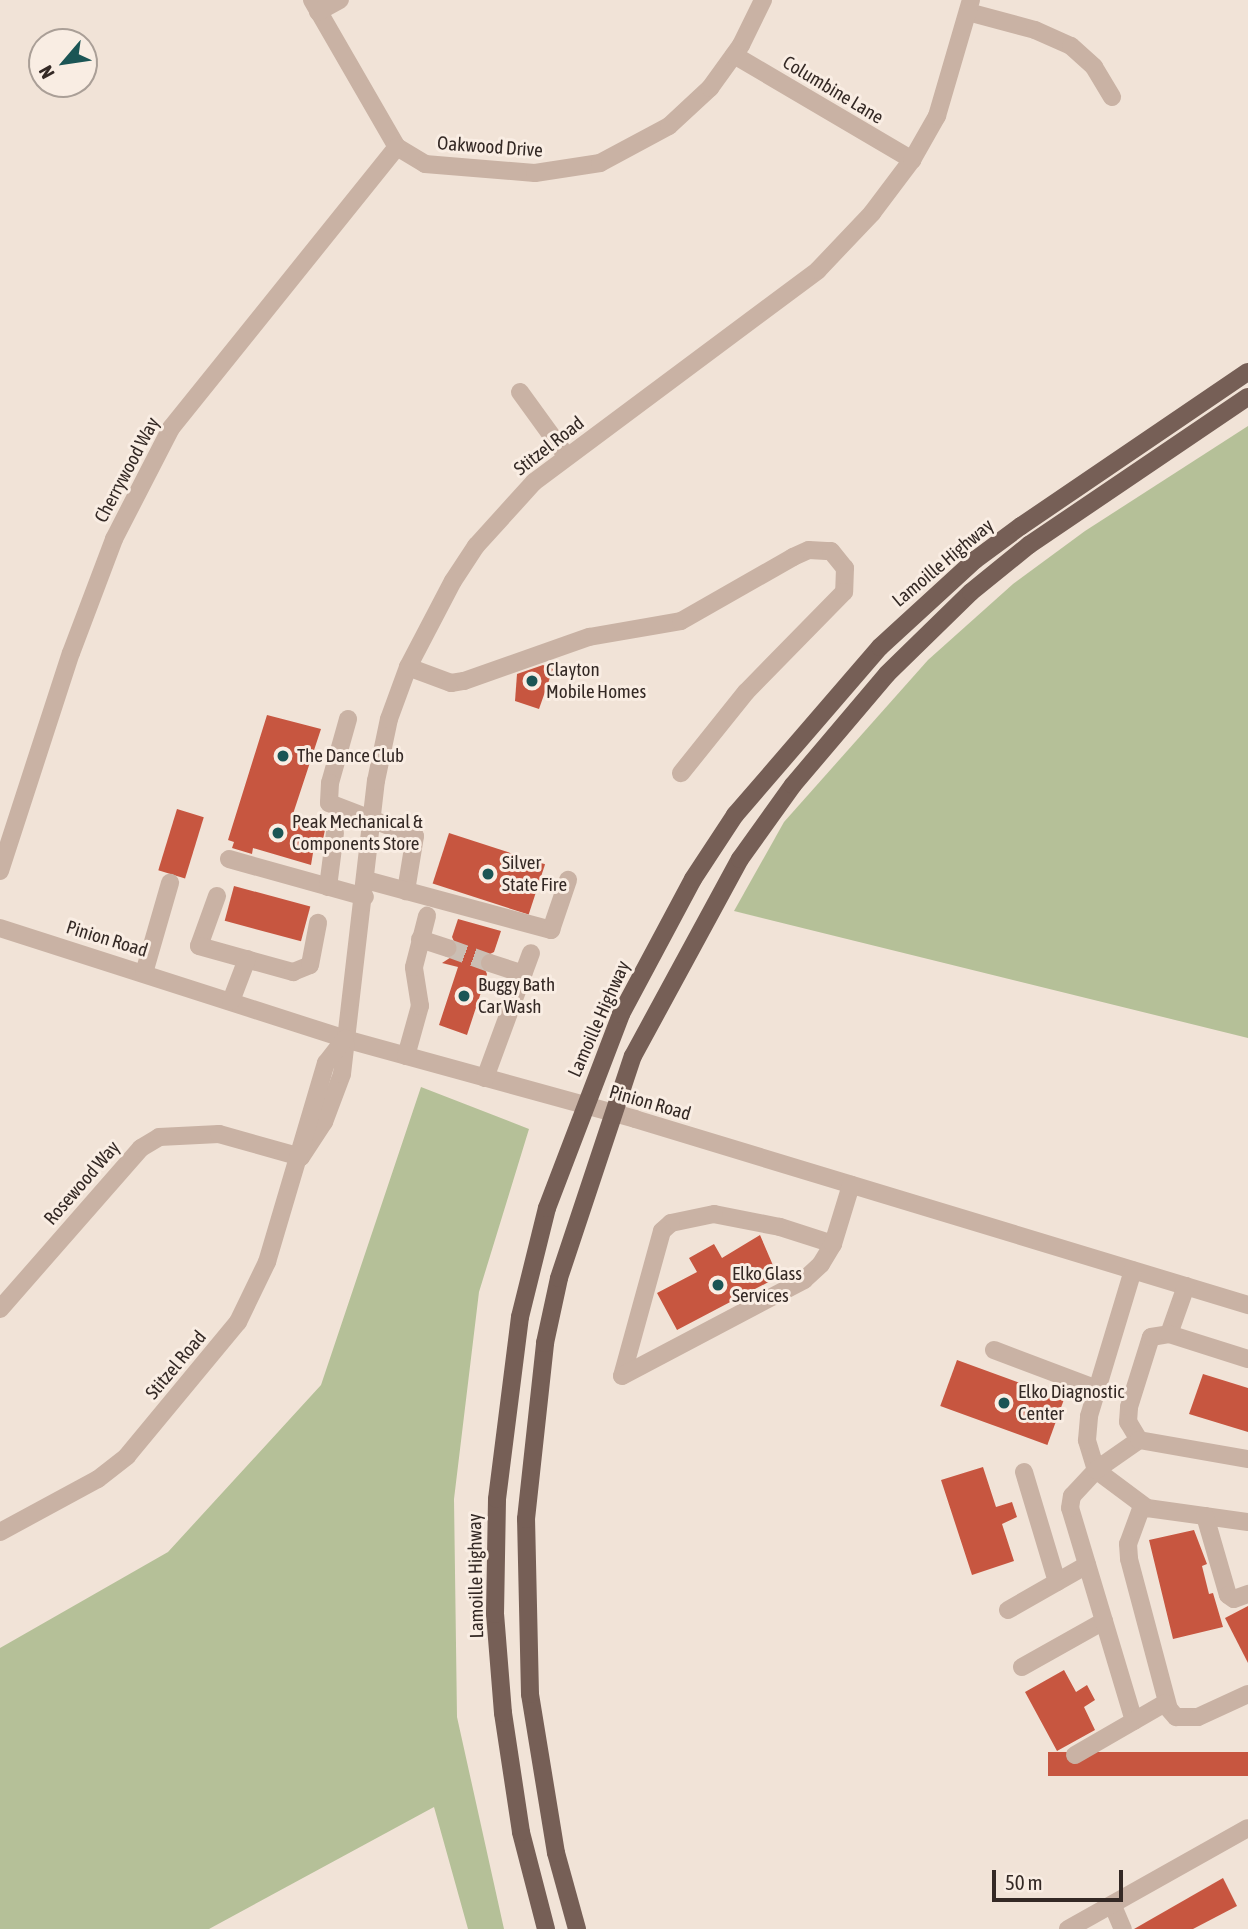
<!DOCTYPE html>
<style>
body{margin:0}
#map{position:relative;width:1248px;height:1929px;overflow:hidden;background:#f1e3d7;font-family:"Asap Condensed",sans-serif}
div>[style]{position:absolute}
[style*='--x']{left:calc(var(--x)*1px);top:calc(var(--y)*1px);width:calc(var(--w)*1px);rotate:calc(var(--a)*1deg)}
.green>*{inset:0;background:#b5c098}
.building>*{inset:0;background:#c75640;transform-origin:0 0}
.minor-tunnel>*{height:18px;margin-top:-9px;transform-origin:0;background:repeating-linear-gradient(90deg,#cbbeb3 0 18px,transparent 0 27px)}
.minor>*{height:18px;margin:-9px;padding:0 9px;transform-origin:9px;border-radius:9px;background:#c9b2a4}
.major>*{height:18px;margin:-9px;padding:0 9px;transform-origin:9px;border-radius:9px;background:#765f56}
.dots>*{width:19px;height:19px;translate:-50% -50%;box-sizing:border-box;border:4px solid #f9ede3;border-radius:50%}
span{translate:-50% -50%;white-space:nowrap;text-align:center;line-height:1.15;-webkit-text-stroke:6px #f9ede3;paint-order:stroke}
.street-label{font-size:19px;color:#342925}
.poi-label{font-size:19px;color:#342925}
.left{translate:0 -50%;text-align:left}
.north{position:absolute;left:28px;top:28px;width:70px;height:70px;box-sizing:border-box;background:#f9ede3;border:2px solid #aa9f97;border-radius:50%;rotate:241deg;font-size:19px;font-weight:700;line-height:28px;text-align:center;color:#342925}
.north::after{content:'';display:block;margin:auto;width:24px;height:32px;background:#1b5555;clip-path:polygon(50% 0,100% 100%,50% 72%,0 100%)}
.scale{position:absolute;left:992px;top:1870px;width:131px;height:32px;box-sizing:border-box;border:4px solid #342925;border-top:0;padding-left:9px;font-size:21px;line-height:24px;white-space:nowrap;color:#342925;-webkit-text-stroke:5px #f9ede3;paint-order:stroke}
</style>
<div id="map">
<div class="green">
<div style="clip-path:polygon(1248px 426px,1248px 1038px,734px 911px,784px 822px,928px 660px,1013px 584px,1085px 531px)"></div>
<div style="clip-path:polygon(421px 1087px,529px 1129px,479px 1292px,454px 1499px,457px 1717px,504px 1929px,468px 1929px,434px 1807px,209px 1929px,0 1929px,0 1648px,168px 1552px,321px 1385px)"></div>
</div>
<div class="building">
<div style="clip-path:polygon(543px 665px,553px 669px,539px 709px,515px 701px,517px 674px)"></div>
<div style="clip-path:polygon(267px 715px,321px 729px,293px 814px,326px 825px,321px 849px,314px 847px,311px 865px,253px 848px,252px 854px,232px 848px,234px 842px,228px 840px)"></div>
<div style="left:177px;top:809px;width:28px;height:64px;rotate:17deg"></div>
<div style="left:449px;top:833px;width:101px;height:53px;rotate:18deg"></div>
<div style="left:234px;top:886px;width:79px;height:36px;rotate:15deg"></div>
<div style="clip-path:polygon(458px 919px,501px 931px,494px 952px,480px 959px,487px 974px,467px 1035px,439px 1025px,458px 967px,442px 963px,459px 952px,452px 937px)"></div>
<div style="clip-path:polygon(760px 1235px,778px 1277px,677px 1330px,657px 1293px,697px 1272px,689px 1258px,714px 1244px,722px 1258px)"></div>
<div style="left:957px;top:1360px;width:114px;height:49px;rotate:20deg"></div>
<div style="clip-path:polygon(1203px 1374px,1248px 1388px,1248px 1432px,1189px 1414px)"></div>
<div style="clip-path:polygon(983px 1467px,996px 1507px,1012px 1502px,1017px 1517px,1002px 1524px,1014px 1561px,972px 1575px,941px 1480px)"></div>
<div style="clip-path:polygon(1194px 1530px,1207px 1564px,1202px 1566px,1209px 1594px,1213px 1593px,1223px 1627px,1173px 1639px,1149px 1540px)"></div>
<div style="clip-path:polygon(1248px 1606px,1248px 1663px,1225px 1618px)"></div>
<div style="clip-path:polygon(1064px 1670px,1076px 1692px,1087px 1685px,1095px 1700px,1084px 1707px,1095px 1730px,1057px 1751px,1025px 1692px)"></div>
<div style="left:1248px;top:1752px;width:24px;height:200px;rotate:90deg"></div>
<div style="clip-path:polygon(1223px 1878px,1237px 1906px,1193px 1929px,1134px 1929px)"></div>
</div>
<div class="minor-tunnel">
<div style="--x:448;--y:948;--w:45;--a:19.7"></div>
</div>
<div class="minor">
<div style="--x:312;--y:0;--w:170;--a:60"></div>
<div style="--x:397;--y:147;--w:33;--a:31"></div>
<div style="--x:425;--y:164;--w:110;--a:4.7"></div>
<div style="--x:535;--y:173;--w:66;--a:-8.7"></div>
<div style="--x:600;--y:163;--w:78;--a:-28.2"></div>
<div style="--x:669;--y:126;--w:56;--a:-42.8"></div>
<div style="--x:710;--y:88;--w:53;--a:-54.2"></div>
<div style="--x:741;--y:45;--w:50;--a:-63.9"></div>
<div style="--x:318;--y:12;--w:25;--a:-29"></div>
<div style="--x:968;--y:12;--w:69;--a:15"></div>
<div style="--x:1035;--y:30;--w:39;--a:24"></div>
<div style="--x:1071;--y:46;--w:31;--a:42"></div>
<div style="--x:1094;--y:67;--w:35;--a:59"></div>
<div style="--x:734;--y:55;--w:207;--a:30.5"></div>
<div style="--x:520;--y:392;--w:80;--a:54.1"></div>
<div style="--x:408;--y:667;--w:46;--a:20.4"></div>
<div style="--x:451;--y:683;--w:13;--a:-9"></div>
<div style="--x:464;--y:681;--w:133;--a:-19.4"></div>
<div style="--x:589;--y:637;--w:93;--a:-9.9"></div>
<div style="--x:681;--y:621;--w:129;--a:-29.7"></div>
<div style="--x:793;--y:557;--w:17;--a:-24"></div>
<div style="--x:809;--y:550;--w:22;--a:3"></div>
<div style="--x:831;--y:551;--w:22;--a:51"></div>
<div style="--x:845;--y:568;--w:24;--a:92"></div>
<div style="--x:844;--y:592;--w:140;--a:134.4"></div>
<div style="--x:746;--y:692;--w:104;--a:128.7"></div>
<div style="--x:348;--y:719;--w:66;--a:105.7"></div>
<div style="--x:330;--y:783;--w:20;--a:93"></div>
<div style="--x:329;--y:803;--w:92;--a:21"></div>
<div style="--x:415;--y:836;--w:56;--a:99.3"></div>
<div style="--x:229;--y:859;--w:141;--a:15.6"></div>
<div style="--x:0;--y:871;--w:229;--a:-72"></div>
<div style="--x:71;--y:653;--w:122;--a:-69.3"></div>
<div style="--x:114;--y:539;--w:125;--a:-62.8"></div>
<div style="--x:171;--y:428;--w:361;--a:-51.2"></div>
<div style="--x:366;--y:880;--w:192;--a:15.1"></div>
<div style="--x:551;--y:930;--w:53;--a:-71.2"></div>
<div style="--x:328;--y:887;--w:55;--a:-82.7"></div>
<div style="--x:217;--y:896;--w:53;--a:109.8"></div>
<div style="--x:199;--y:946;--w:98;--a:15.5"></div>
<div style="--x:293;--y:972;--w:18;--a:-22"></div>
<div style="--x:310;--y:965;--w:43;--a:-79.2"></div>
<div style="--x:0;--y:928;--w:362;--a:17.8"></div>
<div style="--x:345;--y:1039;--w:301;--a:15.4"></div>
<div style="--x:635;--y:1119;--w:641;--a:16.88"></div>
<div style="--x:420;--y:939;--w:29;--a:18"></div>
<div style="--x:490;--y:963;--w:35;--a:18"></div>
<div style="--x:144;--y:973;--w:94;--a:-73.9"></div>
<div style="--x:231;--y:1001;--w:45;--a:-69.1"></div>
<div style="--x:406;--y:1056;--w:52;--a:-74.4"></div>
<div style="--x:420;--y:1006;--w:39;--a:-99"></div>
<div style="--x:414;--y:967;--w:53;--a:-75.7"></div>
<div style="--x:485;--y:1078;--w:133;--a:-69.8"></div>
<div style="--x:301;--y:1157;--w:42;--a:-56.7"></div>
<div style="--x:324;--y:1122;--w:51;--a:-69.4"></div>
<div style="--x:342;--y:1074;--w:295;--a:-83.4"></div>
<div style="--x:376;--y:781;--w:63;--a:-78.2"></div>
<div style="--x:389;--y:719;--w:55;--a:-69.9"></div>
<div style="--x:408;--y:667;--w:97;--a:-62.4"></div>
<div style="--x:453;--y:581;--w:42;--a:-56.7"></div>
<div style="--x:476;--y:546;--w:86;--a:-47.8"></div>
<div style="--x:534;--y:482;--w:354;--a:-36.7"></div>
<div style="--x:818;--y:270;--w:79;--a:-46.5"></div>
<div style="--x:872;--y:213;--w:66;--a:-53"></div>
<div style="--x:912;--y:160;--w:51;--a:-60.4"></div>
<div style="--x:937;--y:116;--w:121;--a:-73.7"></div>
<div style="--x:833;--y:1244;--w:56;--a:-162.2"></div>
<div style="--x:780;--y:1227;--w:67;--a:-168.9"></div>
<div style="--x:714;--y:1214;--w:44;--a:168.2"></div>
<div style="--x:671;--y:1223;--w:12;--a:138"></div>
<div style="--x:662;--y:1231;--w:150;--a:105.4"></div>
<div style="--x:622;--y:1376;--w:206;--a:-27.8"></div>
<div style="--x:804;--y:1280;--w:23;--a:-43"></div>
<div style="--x:821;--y:1264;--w:23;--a:-59"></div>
<div style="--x:833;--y:1244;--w:62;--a:-73"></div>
<div style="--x:0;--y:1309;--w:214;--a:-48.8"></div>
<div style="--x:141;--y:1148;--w:21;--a:-31"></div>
<div style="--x:159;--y:1137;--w:60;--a:-2.9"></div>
<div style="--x:219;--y:1134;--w:85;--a:15.7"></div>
<div style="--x:1169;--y:1334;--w:51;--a:-70.5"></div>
<div style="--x:994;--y:1350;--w:110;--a:20.7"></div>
<div style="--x:1139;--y:1440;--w:21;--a:-121"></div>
<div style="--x:1128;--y:1422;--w:15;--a:-86"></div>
<div style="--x:1129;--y:1407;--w:73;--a:-72.6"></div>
<div style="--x:1151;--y:1337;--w:18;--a:-9"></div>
<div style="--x:1169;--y:1334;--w:83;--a:17.6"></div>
<div style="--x:1096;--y:1470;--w:31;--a:-107"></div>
<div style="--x:1087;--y:1440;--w:24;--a:-85"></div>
<div style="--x:1089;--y:1416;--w:152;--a:-73.2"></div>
<div style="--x:1096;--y:1470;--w:64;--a:36.7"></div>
<div style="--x:1147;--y:1508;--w:102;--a:7.9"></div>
<div style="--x:1024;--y:1472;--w:115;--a:73.3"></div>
<div style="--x:1142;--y:1506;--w:40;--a:110.2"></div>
<div style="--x:1128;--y:1544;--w:15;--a:86"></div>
<div style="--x:1129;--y:1559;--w:155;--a:75.1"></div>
<div style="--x:1169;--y:1709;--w:11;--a:49"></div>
<div style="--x:1176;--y:1717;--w:22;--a:0"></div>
<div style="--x:1198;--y:1717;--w:55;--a:-24.7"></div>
<div style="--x:1205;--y:1516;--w:82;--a:73.8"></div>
<div style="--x:1228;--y:1595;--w:7;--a:34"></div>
<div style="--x:1234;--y:1599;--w:15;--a:-20"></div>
<div style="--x:0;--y:1532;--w:111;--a:-28.4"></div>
<div style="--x:98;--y:1479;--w:37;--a:-38"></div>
<div style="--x:127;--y:1456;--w:174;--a:-50.4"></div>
<div style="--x:238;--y:1322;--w:67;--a:-64.2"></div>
<div style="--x:267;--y:1262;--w:208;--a:-73.5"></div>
<div style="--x:326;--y:1063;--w:31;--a:-52"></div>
<div style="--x:1008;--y:1610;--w:91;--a:-29.7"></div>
<div style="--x:1022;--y:1667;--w:94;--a:-29.3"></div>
<div style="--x:1134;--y:1721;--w:222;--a:-106.7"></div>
<div style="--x:1070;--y:1508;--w:12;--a:-81"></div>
<div style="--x:1072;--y:1496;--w:35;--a:-47"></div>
<div style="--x:1096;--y:1470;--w:52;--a:-34.9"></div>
<div style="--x:1139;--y:1440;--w:111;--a:9.9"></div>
<div style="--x:1075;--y:1755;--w:104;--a:-30"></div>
<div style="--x:1113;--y:1906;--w:25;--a:67"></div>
<div style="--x:1068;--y:1929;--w:206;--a:-29.3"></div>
</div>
<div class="major">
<div style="--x:546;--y:1929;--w:100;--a:-104.5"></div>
<div style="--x:521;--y:1832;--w:120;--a:-98.6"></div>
<div style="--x:503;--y:1713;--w:99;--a:-94.6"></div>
<div style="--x:495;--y:1614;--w:115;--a:-89"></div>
<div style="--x:497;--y:1499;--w:183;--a:-82.8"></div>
<div style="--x:520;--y:1317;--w:112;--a:-76.1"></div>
<div style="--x:547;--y:1208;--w:208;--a:-69.1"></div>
<div style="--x:621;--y:1014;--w:153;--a:-61.9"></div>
<div style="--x:693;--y:879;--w:77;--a:-56.7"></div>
<div style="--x:735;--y:815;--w:222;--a:-49.2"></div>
<div style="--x:880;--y:647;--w:129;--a:-42.5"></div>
<div style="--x:975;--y:560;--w:57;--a:-36.5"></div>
<div style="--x:1021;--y:526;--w:274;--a:-34.2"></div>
<div style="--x:577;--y:1929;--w:79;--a:-105.4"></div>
<div style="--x:556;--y:1853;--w:161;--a:-99.3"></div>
<div style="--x:530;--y:1694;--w:175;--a:-91.3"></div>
<div style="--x:526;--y:1519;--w:177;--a:-83.8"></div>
<div style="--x:545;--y:1343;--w:66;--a:-77.8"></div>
<div style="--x:559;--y:1278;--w:234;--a:-71.6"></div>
<div style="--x:633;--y:1056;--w:224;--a:-61.5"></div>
<div style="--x:740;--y:859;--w:91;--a:-54.4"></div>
<div style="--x:793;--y:785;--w:145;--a:-49.7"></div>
<div style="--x:887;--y:674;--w:117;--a:-44.3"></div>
<div style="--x:971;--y:592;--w:75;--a:-39"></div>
<div style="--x:1029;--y:545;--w:264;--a:-34.1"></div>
</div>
<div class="dots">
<div style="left:532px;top:681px;background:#1b5555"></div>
<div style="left:283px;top:756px;background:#1b5555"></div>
<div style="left:278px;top:833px;background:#1b5555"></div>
<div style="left:488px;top:874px;background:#1b5555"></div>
<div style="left:464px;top:996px;background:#1b5555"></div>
<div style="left:718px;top:1285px;background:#1b5555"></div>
<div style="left:1004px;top:1403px;background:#1b5555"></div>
</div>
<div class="street-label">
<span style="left:833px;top:90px;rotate:31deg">Columbine Lane</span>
<span style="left:490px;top:147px;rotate:4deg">Oakwood Drive</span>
<span style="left:549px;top:446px;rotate:-38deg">Stitzel Road</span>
<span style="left:127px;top:470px;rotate:-62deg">Cherrywood Way</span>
<span style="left:943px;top:563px;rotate:-40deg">Lamoille Highway</span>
<span style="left:107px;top:939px;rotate:17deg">Pinion Road</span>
<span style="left:599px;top:1019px;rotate:-66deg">Lamoille Highway</span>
<span style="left:650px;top:1103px;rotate:16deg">Pinion Road</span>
<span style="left:82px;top:1183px;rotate:-49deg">Rosewood Way</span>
<span style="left:176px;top:1365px;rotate:-50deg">Stitzel Road</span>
<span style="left:476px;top:1576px;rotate:-91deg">Lamoille Highway</span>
</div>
<div class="poi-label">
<span class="left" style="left:546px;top:681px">Clayton<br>Mobile Homes</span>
<span class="left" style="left:297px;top:756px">The Dance Club</span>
<span class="left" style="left:292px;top:833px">Peak Mechanical &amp;<br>Components Store</span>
<span class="left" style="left:502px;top:874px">Silver<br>State Fire</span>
<span class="left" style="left:478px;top:996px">Buggy Bath<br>Car Wash</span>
<span class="left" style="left:732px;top:1285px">Elko Glass<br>Services</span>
<span class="left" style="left:1018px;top:1403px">Elko Diagnostic<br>Center</span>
</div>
<div class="north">N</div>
<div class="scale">50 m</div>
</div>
